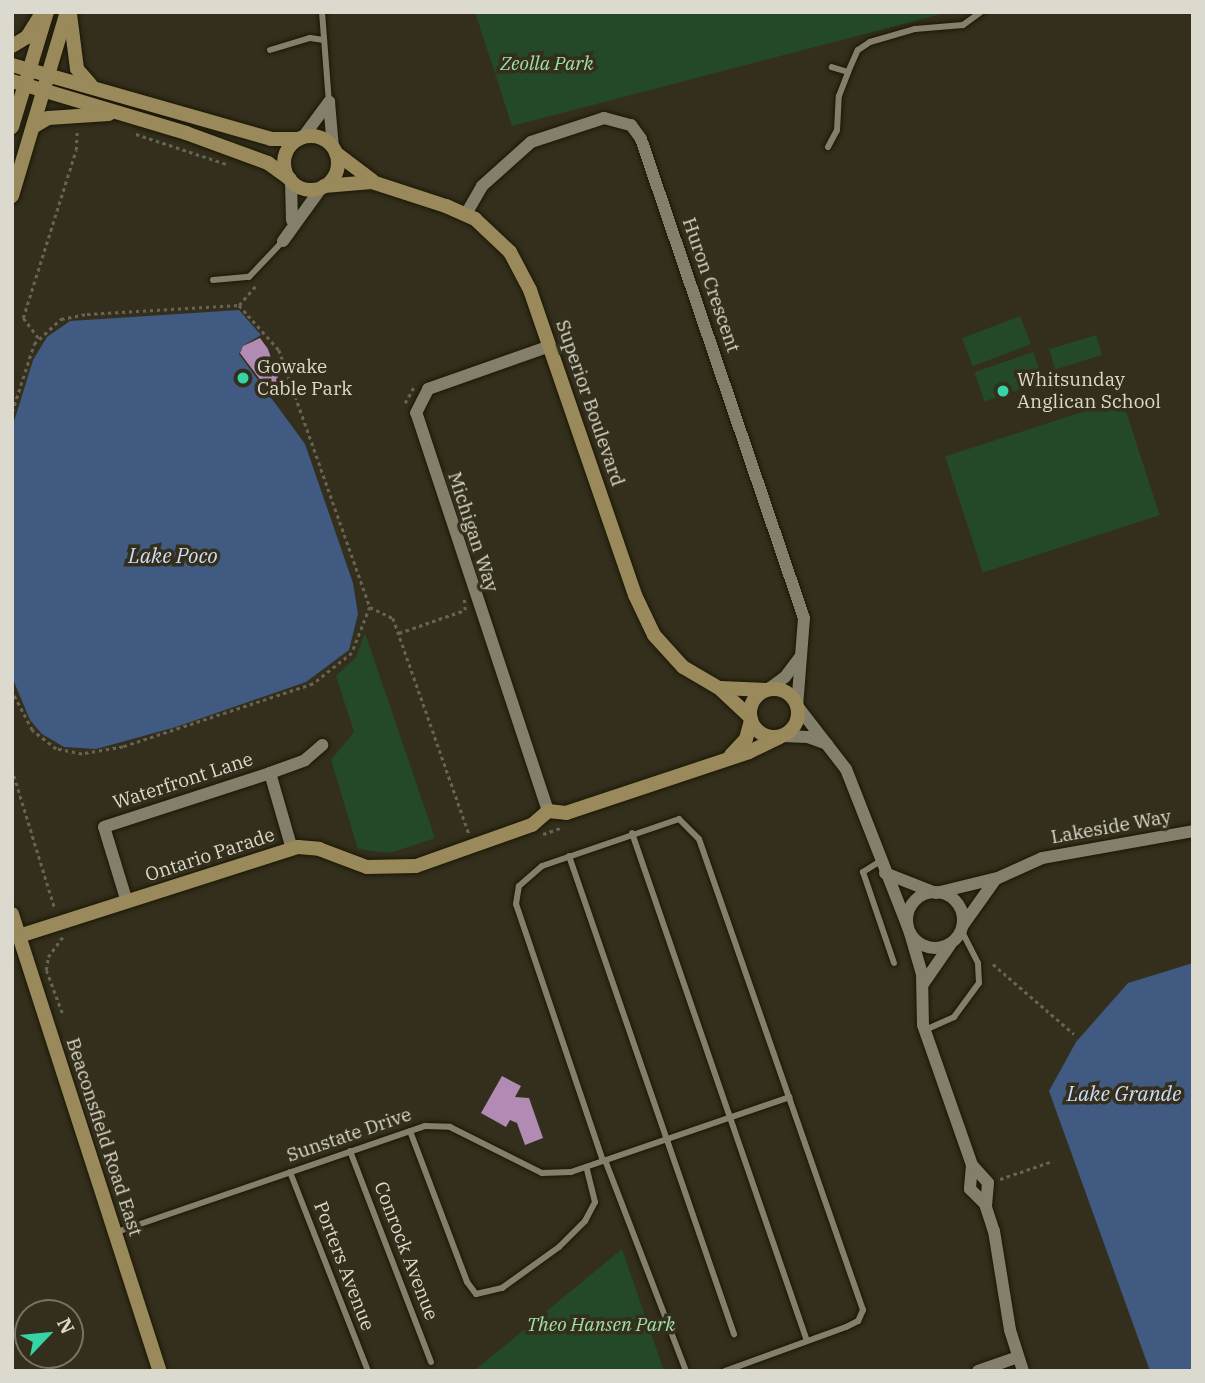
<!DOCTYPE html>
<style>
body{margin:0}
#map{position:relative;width:1205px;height:1383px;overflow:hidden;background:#332f1c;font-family:"IBM Plex Serif",serif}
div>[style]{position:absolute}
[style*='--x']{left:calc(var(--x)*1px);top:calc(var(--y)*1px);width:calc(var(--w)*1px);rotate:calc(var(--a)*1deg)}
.green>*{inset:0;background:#244929;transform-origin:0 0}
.water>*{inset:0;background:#405a81}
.building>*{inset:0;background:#b18bb3}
.path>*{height:2.5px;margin-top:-1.25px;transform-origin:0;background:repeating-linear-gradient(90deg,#686454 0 3.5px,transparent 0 7px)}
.roads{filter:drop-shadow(0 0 2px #1b1705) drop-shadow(0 0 2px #1b1705)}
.lane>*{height:6px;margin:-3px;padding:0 3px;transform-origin:3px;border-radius:3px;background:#847f6a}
.street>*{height:12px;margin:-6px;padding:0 6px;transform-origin:6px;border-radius:6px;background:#847f6a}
.street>.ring{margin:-6px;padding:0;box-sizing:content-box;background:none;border:12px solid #847f6a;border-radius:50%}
.secondary>*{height:14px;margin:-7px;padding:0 7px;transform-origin:7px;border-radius:7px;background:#99895b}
.secondary>.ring{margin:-7px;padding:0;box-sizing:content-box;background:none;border:14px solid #99895b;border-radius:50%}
.dots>*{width:19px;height:19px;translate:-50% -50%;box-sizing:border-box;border:4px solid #332f1c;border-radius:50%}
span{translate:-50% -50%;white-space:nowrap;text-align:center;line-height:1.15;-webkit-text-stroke:7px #332f1c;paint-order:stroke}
.park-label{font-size:19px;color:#a1e0a7;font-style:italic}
.street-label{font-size:19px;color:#dcd9ce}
.poi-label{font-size:19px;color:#dcd9ce}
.left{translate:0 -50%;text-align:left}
.water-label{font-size:21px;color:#cddef8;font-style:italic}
.frame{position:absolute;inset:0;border:14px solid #dcd9ce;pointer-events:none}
.north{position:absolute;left:14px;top:1299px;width:70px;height:70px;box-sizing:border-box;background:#332f1c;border:2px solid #777363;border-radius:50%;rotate:64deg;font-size:19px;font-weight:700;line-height:28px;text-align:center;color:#dcd9ce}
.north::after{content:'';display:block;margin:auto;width:24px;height:32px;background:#36d4a7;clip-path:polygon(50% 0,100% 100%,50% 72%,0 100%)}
</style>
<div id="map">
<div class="green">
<div style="clip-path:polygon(475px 12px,949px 12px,512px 126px)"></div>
<div style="left:1020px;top:316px;width:30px;height:62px;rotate:69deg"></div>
<div style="left:1096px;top:335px;width:21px;height:49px;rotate:73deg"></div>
<div style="left:1033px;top:352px;width:31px;height:62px;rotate:71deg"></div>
<div style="left:1122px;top:399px;width:122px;height:186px;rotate:72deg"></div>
<div style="clip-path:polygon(365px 633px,435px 838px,390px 853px,358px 849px,331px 760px,354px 732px,336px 676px,356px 657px)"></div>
<div style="clip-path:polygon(622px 1249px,664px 1371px,474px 1371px)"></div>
</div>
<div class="water">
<div style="clip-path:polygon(239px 310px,261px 335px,243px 346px,239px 354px,305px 444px,353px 583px,358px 614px,349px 650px,306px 682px,176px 727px,96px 749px,64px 747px,42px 734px,30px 720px,12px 677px,12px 428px,33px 360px,47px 337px,70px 321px)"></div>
<div style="clip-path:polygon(1193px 963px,1193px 1371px,1150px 1371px,1049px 1091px,1076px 1042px,1128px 983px)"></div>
</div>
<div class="building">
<div style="clip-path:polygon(260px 338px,268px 349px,282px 390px,271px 394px,240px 353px,243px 346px)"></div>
<div style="clip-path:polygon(502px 1076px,521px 1086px,515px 1097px,529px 1098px,543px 1138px,525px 1145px,517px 1123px,510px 1120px,506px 1127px,481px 1113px)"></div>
</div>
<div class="path">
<div style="--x:136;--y:134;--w:98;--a:18.4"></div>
<div style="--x:239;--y:305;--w:28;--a:-49"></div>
<div style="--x:38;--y:338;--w:25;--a:-127"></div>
<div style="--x:23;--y:318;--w:176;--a:-72.5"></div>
<div style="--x:76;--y:150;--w:20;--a:-87"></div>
<div style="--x:405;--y:403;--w:18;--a:-61"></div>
<div style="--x:12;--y:412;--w:71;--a:-72.1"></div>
<div style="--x:34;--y:344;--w:37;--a:-43"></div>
<div style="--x:61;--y:319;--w:26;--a:-11"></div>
<div style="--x:87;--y:314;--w:152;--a:-3.4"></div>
<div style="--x:239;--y:305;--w:60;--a:48.4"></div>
<div style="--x:279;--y:350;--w:273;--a:70.5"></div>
<div style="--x:370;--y:607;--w:49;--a:111.4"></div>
<div style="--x:352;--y:653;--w:50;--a:141.5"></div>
<div style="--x:313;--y:684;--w:200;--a:161.7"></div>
<div style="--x:123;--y:747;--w:42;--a:170.3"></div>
<div style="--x:82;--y:754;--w:26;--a:-169"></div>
<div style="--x:56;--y:749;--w:31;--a:-142"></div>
<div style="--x:32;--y:730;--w:43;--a:-117.8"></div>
<div style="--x:370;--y:607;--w:25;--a:26"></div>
<div style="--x:393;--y:618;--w:229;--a:70.6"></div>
<div style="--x:399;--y:633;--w:70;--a:-19.2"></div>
<div style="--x:465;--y:610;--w:11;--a:-95"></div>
<div style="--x:12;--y:769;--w:146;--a:72.9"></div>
<div style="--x:543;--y:834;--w:21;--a:-19"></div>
<div style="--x:993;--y:964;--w:107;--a:40.8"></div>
<div style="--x:62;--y:1013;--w:46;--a:-110.4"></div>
<div style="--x:46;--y:970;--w:13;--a:-81"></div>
<div style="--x:48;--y:957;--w:26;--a:-54"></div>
<div style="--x:1000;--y:1179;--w:56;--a:-18.8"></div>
</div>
<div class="roads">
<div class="lane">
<div style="--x:322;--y:12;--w:90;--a:85.6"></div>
<div style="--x:270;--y:50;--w:42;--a:-16.7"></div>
<div style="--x:310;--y:38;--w:14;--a:8"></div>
<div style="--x:848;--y:72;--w:24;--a:-66"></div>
<div style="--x:858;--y:50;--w:14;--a:-34"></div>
<div style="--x:870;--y:42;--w:47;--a:-16.1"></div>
<div style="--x:915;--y:29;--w:48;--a:-4.8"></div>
<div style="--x:963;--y:25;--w:22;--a:-36"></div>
<div style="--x:828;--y:147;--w:19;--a:-62"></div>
<div style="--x:837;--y:130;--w:34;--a:-87"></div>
<div style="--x:839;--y:96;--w:26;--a:-69"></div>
<div style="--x:848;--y:72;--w:17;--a:-163"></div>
<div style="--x:213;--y:280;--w:36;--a:-5"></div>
<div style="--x:249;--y:277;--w:50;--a:-46.6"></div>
<div style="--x:632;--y:833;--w:537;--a:70.99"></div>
<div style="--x:569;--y:856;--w:506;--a:70.96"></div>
<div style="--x:879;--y:862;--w:19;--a:148"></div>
<div style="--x:863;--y:872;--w:96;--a:71.2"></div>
<div style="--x:925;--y:1030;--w:32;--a:-24"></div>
<div style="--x:954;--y:1017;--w:42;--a:-53.7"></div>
<div style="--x:979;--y:983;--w:20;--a:-93"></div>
<div style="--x:978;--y:963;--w:38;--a:-117"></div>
<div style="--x:410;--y:1131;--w:161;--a:69.3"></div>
<div style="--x:467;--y:1282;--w:15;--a:53"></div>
<div style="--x:476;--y:1294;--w:27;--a:-13"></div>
<div style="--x:502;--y:1288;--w:70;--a:-35.7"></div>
<div style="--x:559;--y:1247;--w:37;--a:-45"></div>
<div style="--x:585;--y:1221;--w:21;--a:-62"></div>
<div style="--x:595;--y:1202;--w:36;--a:-104"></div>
<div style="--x:350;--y:1151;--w:226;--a:69"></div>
<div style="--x:605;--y:1160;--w:226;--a:69"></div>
<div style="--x:603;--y:1161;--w:271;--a:-108.7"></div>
<div style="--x:516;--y:904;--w:18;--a:-81"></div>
<div style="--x:519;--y:886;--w:30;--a:-41"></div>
<div style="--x:542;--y:866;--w:145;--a:-18.9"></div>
<div style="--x:679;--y:819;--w:28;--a:45"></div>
<div style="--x:699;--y:839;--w:499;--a:70.8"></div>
<div style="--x:863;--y:1310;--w:12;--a:114"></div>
<div style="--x:858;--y:1321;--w:13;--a:153"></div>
<div style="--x:846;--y:1327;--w:129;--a:160"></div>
<div style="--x:290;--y:1172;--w:214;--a:68.6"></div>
<div style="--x:117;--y:1232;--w:326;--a:-19"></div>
<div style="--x:425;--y:1126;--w:25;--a:2"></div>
<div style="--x:450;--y:1127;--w:103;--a:26.6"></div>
<div style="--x:542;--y:1173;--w:29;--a:-2"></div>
<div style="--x:571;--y:1172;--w:231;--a:-18.9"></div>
</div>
<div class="street">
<div style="--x:329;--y:102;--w:46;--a:85"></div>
<div style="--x:303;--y:137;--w:44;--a:-53.4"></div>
<div style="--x:291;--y:180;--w:40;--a:88.6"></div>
<div style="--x:466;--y:214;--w:32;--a:-60"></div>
<div style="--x:482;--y:186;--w:66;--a:-41.9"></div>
<div style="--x:531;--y:142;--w:77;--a:-18.2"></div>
<div style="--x:604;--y:118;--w:28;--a:15"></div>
<div style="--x:631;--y:125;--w:17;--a:54"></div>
<div style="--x:641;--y:139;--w:506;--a:71.21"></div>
<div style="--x:804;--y:618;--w:88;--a:94.5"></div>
<div style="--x:283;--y:241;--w:67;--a:-54.2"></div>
<div style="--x:767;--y:690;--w:22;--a:-36"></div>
<div style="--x:785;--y:677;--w:25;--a:-53"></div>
<div style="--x:798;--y:707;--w:78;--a:52.3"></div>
<div style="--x:846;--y:769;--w:170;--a:68.6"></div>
<div style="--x:782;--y:736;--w:26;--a:2"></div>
<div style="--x:808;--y:737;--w:20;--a:20"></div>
<div style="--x:270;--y:773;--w:37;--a:-20"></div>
<div style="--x:305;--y:760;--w:23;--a:-41"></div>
<div style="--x:548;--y:811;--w:419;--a:-108.3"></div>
<div style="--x:416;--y:413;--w:27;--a:-63"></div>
<div style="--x:428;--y:389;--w:129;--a:-19.4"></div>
<div style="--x:885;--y:873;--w:52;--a:21.6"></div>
<div class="ring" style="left:907px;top:892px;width:44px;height:44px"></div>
<div style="--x:936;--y:893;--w:64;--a:-13.6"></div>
<div style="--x:998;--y:878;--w:48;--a:-24.4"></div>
<div style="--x:1042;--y:858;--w:153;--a:-10.1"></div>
<div style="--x:127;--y:902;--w:78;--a:-107"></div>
<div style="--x:104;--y:827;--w:175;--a:-18"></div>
<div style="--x:270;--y:773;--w:79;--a:73.9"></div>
<div style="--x:963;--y:925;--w:55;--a:-54.6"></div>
<div style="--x:910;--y:933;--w:43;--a:73.7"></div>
<div style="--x:922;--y:974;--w:51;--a:88.9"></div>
<div style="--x:923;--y:1025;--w:148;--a:70.7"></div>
<div style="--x:972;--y:1165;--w:24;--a:95"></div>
<div style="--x:970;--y:1189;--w:21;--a:45"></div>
<div style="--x:985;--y:1204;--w:28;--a:72"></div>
<div style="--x:994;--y:1231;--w:100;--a:80.8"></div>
<div style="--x:1010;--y:1330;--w:43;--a:72.4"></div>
<div style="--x:923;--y:984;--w:47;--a:-55.3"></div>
<div style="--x:972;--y:1165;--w:24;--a:48"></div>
<div style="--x:988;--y:1183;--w:23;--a:95"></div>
<div style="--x:978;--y:1371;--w:42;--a:-19.3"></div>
</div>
<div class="secondary">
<div style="--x:70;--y:14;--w:55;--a:82.7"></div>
<div style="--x:77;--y:69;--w:21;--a:49"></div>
<div style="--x:12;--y:46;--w:17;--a:-31"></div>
<div style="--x:27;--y:37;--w:26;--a:-58"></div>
<div style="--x:12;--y:65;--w:269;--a:15.9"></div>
<div style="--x:271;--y:139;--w:27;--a:0"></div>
<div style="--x:12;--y:81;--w:182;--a:16.6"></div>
<div style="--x:186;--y:133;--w:87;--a:20.1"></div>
<div style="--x:268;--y:163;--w:27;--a:36"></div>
<div style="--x:12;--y:127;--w:120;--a:-73.1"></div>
<div style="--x:33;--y:127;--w:17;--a:-31"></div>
<div style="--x:48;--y:118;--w:61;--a:-3.8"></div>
<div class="ring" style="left:284px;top:136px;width:40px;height:40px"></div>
<div style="--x:336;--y:153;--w:46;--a:37.1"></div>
<div style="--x:324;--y:186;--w:48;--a:-4.8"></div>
<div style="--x:372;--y:182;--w:78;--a:18"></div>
<div style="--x:446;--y:206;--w:32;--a:24"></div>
<div style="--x:475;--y:219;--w:48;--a:43.3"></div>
<div style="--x:510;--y:252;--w:43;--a:62.2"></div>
<div style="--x:530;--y:290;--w:323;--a:71"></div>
<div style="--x:635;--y:595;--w:44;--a:64.6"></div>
<div style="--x:654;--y:635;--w:43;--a:47.8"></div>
<div style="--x:683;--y:667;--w:42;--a:30.3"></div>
<div style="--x:719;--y:688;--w:42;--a:43.1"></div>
<div style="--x:12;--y:196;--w:192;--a:-73.4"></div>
<div style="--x:721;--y:688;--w:45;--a:2.5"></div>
<div class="ring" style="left:750px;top:689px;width:34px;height:34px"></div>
<div style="--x:731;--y:755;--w:22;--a:-47"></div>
<div style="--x:746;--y:739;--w:20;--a:-75"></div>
<div style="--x:12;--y:914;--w:480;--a:72.1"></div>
<div style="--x:19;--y:936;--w:293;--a:-17.7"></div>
<div style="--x:298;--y:847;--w:21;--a:5"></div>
<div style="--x:319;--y:849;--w:51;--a:20.6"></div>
<div style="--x:367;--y:867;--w:49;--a:-1.2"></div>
<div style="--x:416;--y:866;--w:123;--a:-19.5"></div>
<div style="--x:532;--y:825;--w:21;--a:-41"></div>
<div style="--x:548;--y:811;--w:18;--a:6"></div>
<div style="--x:566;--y:813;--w:193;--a:-18.4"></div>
<div style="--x:749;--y:752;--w:34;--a:-26"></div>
</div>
</div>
<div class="dots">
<div style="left:243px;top:378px;background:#36d4a7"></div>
<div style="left:1003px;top:391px;background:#36d4a7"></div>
</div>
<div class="park-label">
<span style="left:547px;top:64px">Zeolla Park</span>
<span style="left:601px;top:1325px">Theo Hansen Park</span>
</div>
<div class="street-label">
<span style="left:711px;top:285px;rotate:71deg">Huron Crescent</span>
<span style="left:590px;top:403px;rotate:71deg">Superior Boulevard</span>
<span style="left:473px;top:532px;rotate:72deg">Michigan Way</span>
<span style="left:183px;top:781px;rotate:-18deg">Waterfront Lane</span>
<span style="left:1111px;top:827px;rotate:-10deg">Lakeside Way</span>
<span style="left:210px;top:855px;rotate:-18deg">Ontario Parade</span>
<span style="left:349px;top:1135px;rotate:-19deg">Sunstate Drive</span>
<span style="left:104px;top:1137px;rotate:72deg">Beaconsfield Road East</span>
<span style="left:406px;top:1251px;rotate:69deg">Conrock Avenue</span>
<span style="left:344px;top:1266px;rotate:69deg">Porters Avenue</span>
</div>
<div class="poi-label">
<span class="left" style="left:257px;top:378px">Gowake<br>Cable Park</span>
<span class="left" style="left:1017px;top:391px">Whitsunday<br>Anglican School</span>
</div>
<div class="water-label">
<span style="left:173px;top:555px">Lake Poco</span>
<span style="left:1124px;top:1093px">Lake Grande</span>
</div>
<div class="frame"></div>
<div class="north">N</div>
</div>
